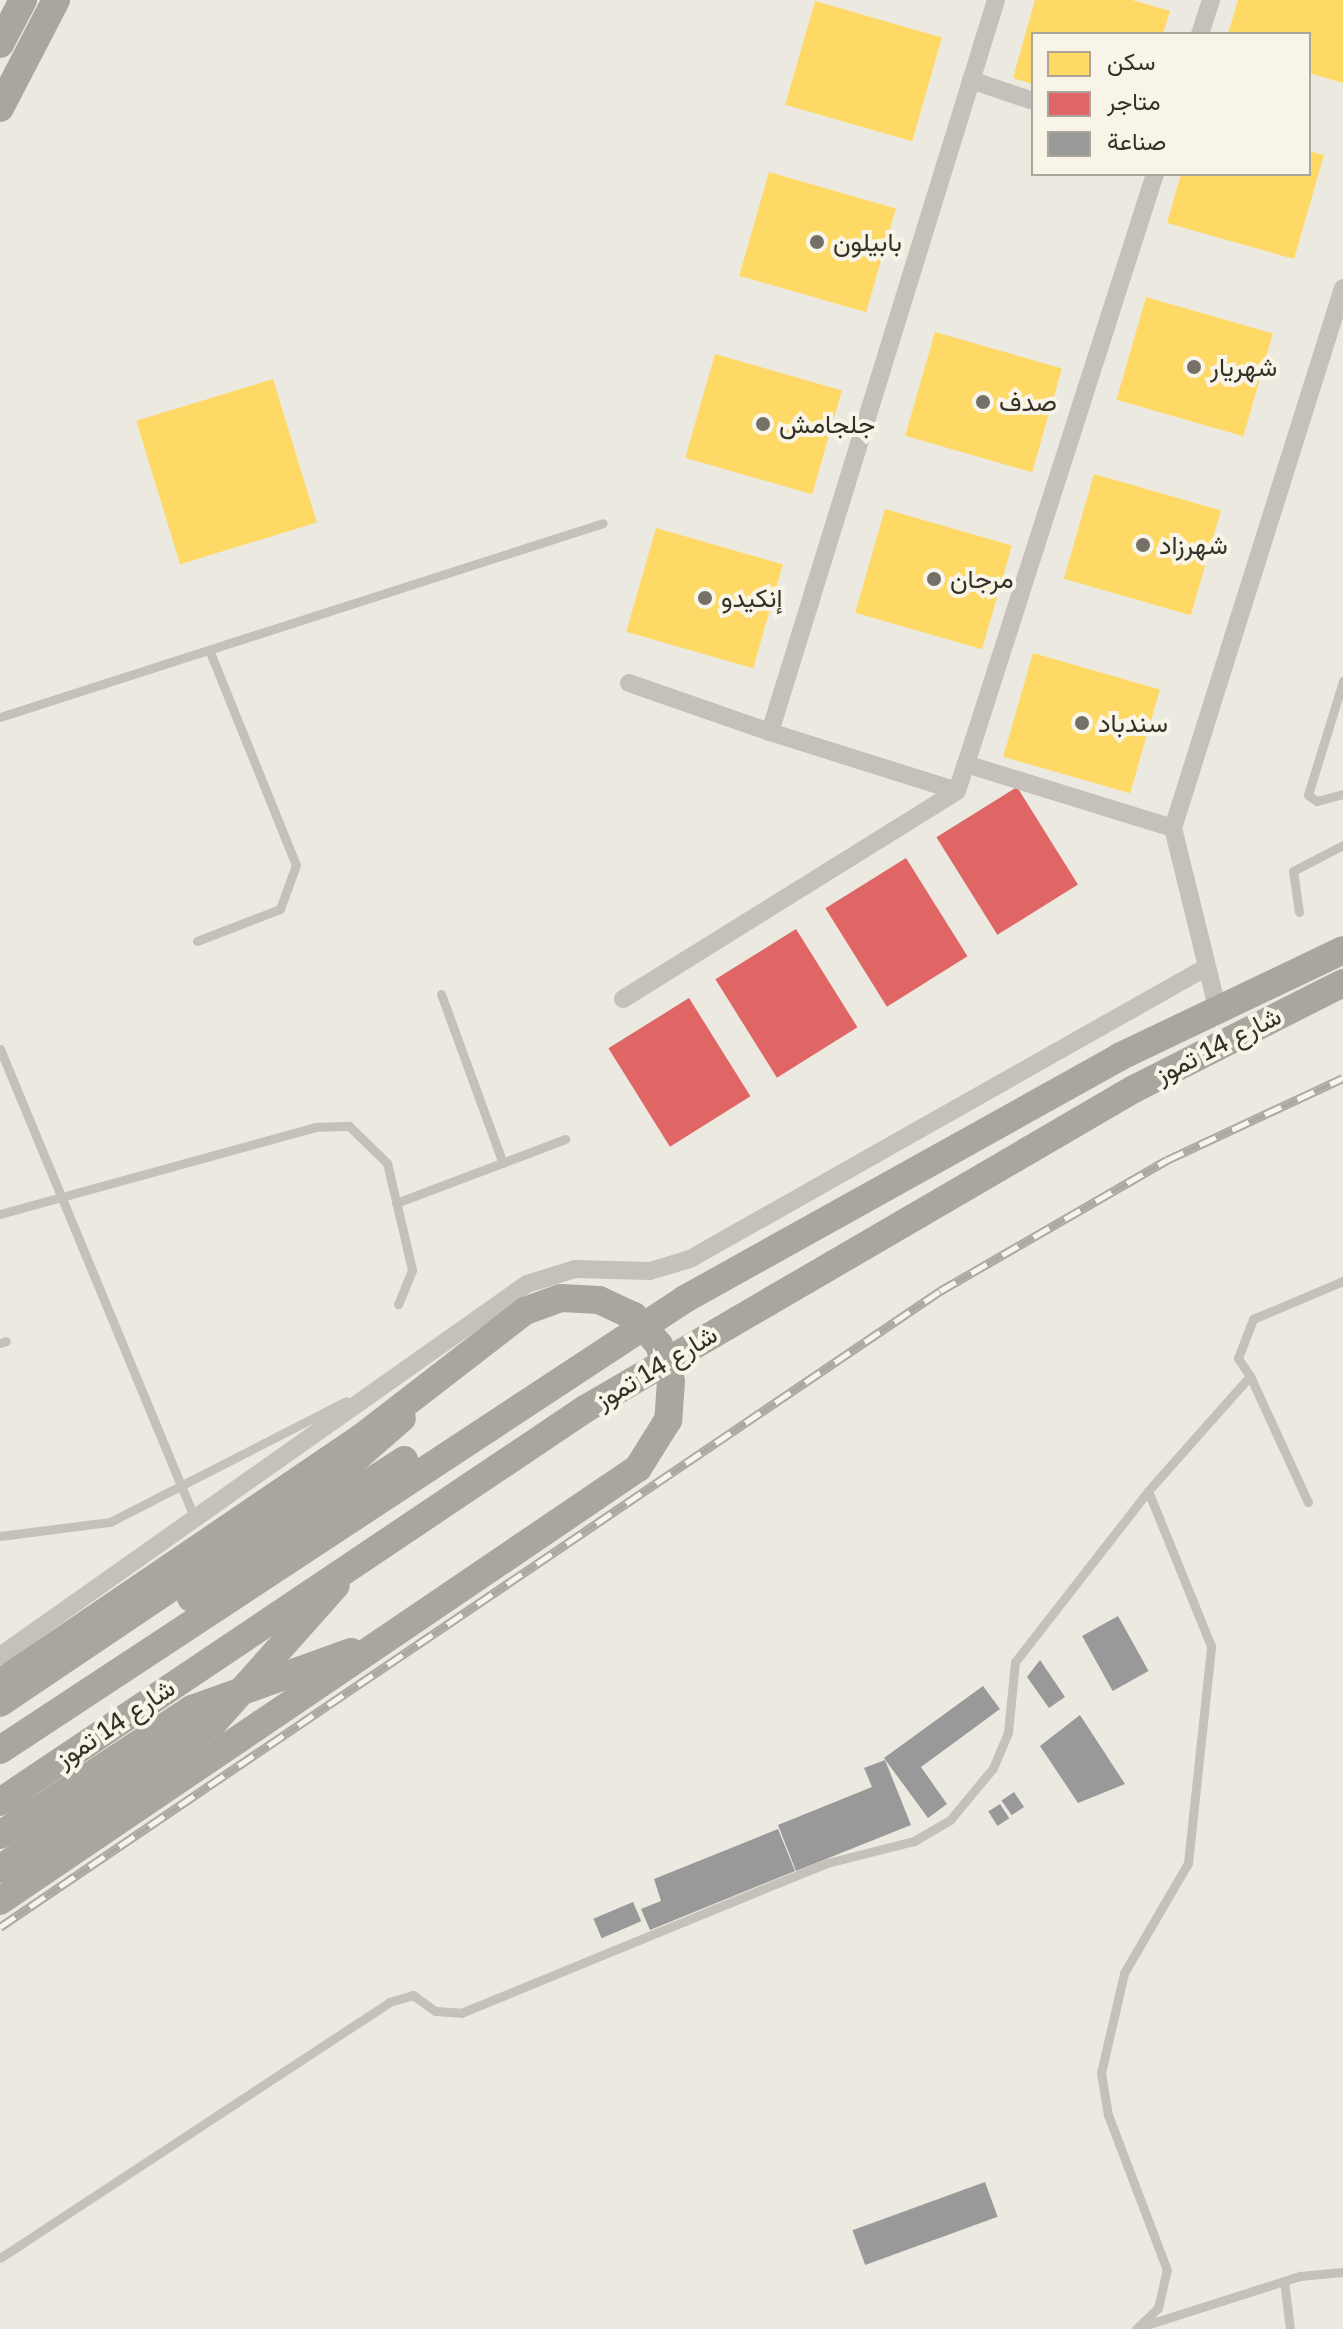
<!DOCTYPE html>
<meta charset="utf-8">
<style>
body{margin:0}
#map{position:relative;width:1343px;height:2329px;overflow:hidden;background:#ece9e0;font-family:"Golos Text",Vazirmatn,sans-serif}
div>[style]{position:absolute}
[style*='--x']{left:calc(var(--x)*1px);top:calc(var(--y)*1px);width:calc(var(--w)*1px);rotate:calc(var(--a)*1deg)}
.homes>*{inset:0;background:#ffd966;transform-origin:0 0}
.shops>*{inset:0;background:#e06666;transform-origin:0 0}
.industry>*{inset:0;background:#999;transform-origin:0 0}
.lane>*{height:9px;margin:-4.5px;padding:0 4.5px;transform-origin:4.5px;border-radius:4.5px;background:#c5c1ba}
.street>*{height:18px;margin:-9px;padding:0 9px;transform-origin:9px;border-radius:9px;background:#c5c1ba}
.primary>*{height:28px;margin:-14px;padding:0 14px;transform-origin:14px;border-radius:14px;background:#aaa69f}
.rail>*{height:9px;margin-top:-4.5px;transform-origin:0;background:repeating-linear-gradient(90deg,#f8f5e8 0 18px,#aca9a4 0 36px);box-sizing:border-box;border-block:2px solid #aca9a4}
.primary-bridge>*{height:28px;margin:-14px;padding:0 14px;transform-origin:14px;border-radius:14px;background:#aaa69f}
.dots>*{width:22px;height:22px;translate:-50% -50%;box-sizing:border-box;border:4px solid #f8f5e8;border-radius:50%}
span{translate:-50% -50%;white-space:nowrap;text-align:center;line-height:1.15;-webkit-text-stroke:8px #f8f5e8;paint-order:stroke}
.poi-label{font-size:26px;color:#353028}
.left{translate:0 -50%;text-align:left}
.street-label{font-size:26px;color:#353028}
.legend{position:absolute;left:1031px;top:32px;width:280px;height:144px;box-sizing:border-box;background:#f8f5e8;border:2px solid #aaa69b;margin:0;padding:10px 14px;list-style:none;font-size:24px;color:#353028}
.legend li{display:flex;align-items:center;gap:16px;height:40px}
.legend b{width:40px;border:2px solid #aaa69b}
</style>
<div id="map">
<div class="homes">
<div style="clip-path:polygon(1035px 0,1132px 0,1170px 11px,1163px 34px,1033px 34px,1033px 84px,1013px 78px)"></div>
<div style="clip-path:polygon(1238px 0,1343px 0,1343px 83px,1309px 73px,1309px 34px,1228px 34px)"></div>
<div style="left:815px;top:1px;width:132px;height:108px;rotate:16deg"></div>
<div style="clip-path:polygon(1309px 151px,1324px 155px,1294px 259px,1167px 223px,1181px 174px,1309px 174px)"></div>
<div style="left:769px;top:172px;width:132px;height:108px;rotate:16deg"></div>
<div style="left:1146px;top:297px;width:132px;height:107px;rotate:16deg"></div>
<div style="left:935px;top:332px;width:132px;height:108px;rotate:16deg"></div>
<div style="left:715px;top:354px;width:132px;height:108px;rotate:16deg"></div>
<div style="left:273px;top:379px;width:150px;height:143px;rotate:73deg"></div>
<div style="left:1094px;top:474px;width:132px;height:109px;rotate:16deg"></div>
<div style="left:885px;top:509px;width:132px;height:108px;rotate:16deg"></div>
<div style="left:656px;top:528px;width:132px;height:108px;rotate:16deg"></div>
<div style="left:1033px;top:653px;width:132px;height:108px;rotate:16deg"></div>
</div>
<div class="shops">
<div style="left:1017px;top:787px;width:115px;height:95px;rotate:58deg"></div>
<div style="left:906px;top:858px;width:116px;height:95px;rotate:58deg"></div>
<div style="left:796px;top:929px;width:116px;height:95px;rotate:58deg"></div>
<div style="left:689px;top:998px;width:116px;height:95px;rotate:58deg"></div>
</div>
<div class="industry">
<div style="left:1118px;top:1616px;width:63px;height:41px;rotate:61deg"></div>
<div style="clip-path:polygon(1040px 1660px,1065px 1697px,1049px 1708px,1027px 1677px)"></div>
<div style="clip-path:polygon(983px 1686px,1000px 1709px,921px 1767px,947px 1804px,928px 1818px,884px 1758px)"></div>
<div style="clip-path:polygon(1080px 1715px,1125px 1784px,1078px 1803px,1040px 1746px)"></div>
<div style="clip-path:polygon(885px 1760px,911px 1825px,796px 1871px,778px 1825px,872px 1787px,864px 1768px)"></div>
<div style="left:1014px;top:1792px;width:18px;height:15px;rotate:56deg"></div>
<div style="left:1000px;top:1804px;width:17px;height:14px;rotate:57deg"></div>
<div style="clip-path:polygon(778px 1829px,795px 1871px,650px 1930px,641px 1909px,661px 1901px,654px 1879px)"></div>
<div style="left:633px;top:1902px;width:21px;height:43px;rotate:67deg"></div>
<div style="left:985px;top:2182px;width:37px;height:141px;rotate:70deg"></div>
</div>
<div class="lane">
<div style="--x:1343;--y:681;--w:119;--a:107.1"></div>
<div style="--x:1308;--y:795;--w:11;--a:34"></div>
<div style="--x:1317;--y:801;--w:27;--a:-15"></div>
<div style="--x:0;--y:717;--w:633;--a:-17.83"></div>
<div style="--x:1299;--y:912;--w:41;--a:-98.3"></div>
<div style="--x:1293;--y:871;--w:56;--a:-27.5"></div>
<div style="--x:197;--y:941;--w:89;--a:-21.1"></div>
<div style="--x:280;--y:909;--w:47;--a:-70"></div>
<div style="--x:296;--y:865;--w:232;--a:-112"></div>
<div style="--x:441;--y:994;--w:180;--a:69.9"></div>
<div style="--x:0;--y:1049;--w:509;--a:67.47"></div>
<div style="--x:396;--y:1203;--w:181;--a:-20.7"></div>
<div style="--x:0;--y:1214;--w:327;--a:-15.4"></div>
<div style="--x:315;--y:1127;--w:34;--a:-2"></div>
<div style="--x:349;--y:1126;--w:53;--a:44.2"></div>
<div style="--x:387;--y:1163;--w:110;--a:76.8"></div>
<div style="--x:412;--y:1270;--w:37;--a:112"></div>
<div style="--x:0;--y:1343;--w:6;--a:-18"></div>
<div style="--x:1250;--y:1376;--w:139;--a:65.3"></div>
<div style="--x:0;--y:1536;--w:111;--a:-7.3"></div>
<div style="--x:110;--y:1522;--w:265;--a:-27.1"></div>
<div style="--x:0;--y:2258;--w:466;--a:-33.3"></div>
<div style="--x:389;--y:2002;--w:25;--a:-16"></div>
<div style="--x:413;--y:1995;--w:27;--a:36"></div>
<div style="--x:435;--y:2011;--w:26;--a:4"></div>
<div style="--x:461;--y:2013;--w:396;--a:-22.3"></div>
<div style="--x:827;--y:1863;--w:90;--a:-14.2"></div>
<div style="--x:914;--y:1841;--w:42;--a:-30.3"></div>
<div style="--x:950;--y:1820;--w:67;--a:-50.4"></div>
<div style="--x:993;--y:1768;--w:39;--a:-67"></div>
<div style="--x:1008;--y:1732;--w:70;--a:-84.3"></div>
<div style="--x:1015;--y:1662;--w:217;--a:-52.1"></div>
<div style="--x:1148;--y:1491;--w:154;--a:-48.4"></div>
<div style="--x:1250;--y:1376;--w:22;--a:-124"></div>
<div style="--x:1238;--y:1358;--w:42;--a:-69"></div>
<div style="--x:1253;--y:1319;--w:98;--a:-22.9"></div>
<div style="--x:1284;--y:2281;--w:48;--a:82.9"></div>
<div style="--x:1143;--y:2326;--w:165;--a:-17.7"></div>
<div style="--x:1300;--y:2276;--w:43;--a:-5.3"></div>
<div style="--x:1136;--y:2329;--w:30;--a:-44"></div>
<div style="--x:1158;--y:2308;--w:39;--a:-77"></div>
<div style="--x:1167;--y:2270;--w:166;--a:-110.8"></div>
<div style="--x:1108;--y:2115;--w:43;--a:-99.5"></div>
<div style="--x:1101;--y:2073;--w:103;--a:-77"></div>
<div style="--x:1124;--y:1973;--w:127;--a:-59.8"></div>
<div style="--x:1188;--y:1863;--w:218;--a:-83.9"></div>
<div style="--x:1211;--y:1646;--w:167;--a:-112.1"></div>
</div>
<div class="street">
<div style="--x:1200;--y:34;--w:36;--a:-72"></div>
<div style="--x:971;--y:80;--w:65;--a:18.7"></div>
<div style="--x:1155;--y:174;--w:620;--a:107.76"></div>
<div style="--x:966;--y:764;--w:217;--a:17.2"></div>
<div style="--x:629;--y:683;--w:149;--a:19.2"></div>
<div style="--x:770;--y:732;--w:766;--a:-72.84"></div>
<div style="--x:770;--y:732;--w:196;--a:17.5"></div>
<div style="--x:957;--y:791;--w:28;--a:-72"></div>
<div style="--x:623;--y:999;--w:393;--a:-31.9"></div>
<div style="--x:1217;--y:1007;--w:184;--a:-103.8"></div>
<div style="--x:1173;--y:828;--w:566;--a:-72.53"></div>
<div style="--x:0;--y:1656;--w:645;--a:-35.22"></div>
<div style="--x:527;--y:1284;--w:50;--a:-17.4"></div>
<div style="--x:575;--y:1269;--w:75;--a:1.5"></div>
<div style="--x:650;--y:1271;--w:42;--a:-16.7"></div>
<div style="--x:690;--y:1259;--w:592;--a:-29.47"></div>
</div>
<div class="primary">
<div style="--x:0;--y:44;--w:50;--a:-62.4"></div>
<div style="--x:0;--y:108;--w:122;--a:-62.6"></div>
<div style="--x:191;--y:1598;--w:254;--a:-32.9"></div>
<div style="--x:0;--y:1703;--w:399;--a:-34"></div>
<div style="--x:331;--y:1480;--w:94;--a:-41.1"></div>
<div style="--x:0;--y:1750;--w:820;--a:-33.36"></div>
<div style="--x:685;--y:1299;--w:497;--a:-29.1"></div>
<div style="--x:1119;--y:1057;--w:248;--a:-25.5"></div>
<div style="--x:0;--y:1802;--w:705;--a:-33.89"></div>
<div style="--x:585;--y:1409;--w:635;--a:-30.24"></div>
<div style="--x:1134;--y:1089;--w:234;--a:-26.9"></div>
<div style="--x:0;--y:1869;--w:260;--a:-34.5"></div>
<div style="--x:214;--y:1722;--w:183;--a:-48.3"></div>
</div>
<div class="rail">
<div style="--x:0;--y:1927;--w:1135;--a:-34.08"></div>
<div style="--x:940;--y:1291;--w:262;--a:-30"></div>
<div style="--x:1167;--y:1160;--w:194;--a:-25"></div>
</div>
<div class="primary-bridge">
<div style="--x:0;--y:1683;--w:438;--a:-34.2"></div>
<div style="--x:362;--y:1437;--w:206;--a:-37.7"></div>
<div style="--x:525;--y:1311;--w:38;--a:-20"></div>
<div style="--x:561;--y:1298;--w:38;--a:3"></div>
<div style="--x:599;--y:1300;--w:38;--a:25"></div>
<div style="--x:634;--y:1316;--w:38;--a:49"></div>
<div style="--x:659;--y:1345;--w:38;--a:72"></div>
<div style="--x:671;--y:1381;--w:39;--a:94"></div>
<div style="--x:668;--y:1420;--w:57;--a:122"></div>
<div style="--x:638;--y:1468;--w:771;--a:145.84"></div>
<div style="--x:0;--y:1835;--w:230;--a:-33.3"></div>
<div style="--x:192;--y:1709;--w:169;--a:-19.7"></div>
</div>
<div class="dots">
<div style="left:817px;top:242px;background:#757168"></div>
<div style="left:1194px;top:367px;background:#757168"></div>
<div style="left:983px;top:402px;background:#757168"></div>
<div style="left:763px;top:424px;background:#757168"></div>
<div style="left:1143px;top:545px;background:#757168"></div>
<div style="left:934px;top:579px;background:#757168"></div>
<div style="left:705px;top:598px;background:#757168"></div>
<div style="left:1082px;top:723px;background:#757168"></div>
</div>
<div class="poi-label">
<span class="left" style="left:833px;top:242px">بابيلون</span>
<span class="left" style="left:1210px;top:367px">شهريار</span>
<span class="left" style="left:999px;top:402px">صدف</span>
<span class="left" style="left:779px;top:424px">جلجامش</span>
<span class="left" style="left:1159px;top:545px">شهرزاد</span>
<span class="left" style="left:950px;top:579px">مرجان</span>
<span class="left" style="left:721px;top:598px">إنكيدو</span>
<span class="left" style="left:1098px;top:723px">سندباد</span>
</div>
<div class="street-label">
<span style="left:1218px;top:1045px;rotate:-27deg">شارع 14 تموز</span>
<span style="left:656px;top:1367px;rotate:-31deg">شارع 14 تموز</span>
<span style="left:115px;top:1723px;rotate:-34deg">شارع 14 تموز</span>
</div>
<ul class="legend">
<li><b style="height:22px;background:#ffd966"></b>سكن</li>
<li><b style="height:22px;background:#e06666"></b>متاجر</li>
<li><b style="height:22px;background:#999"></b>صناعة</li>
</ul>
</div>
